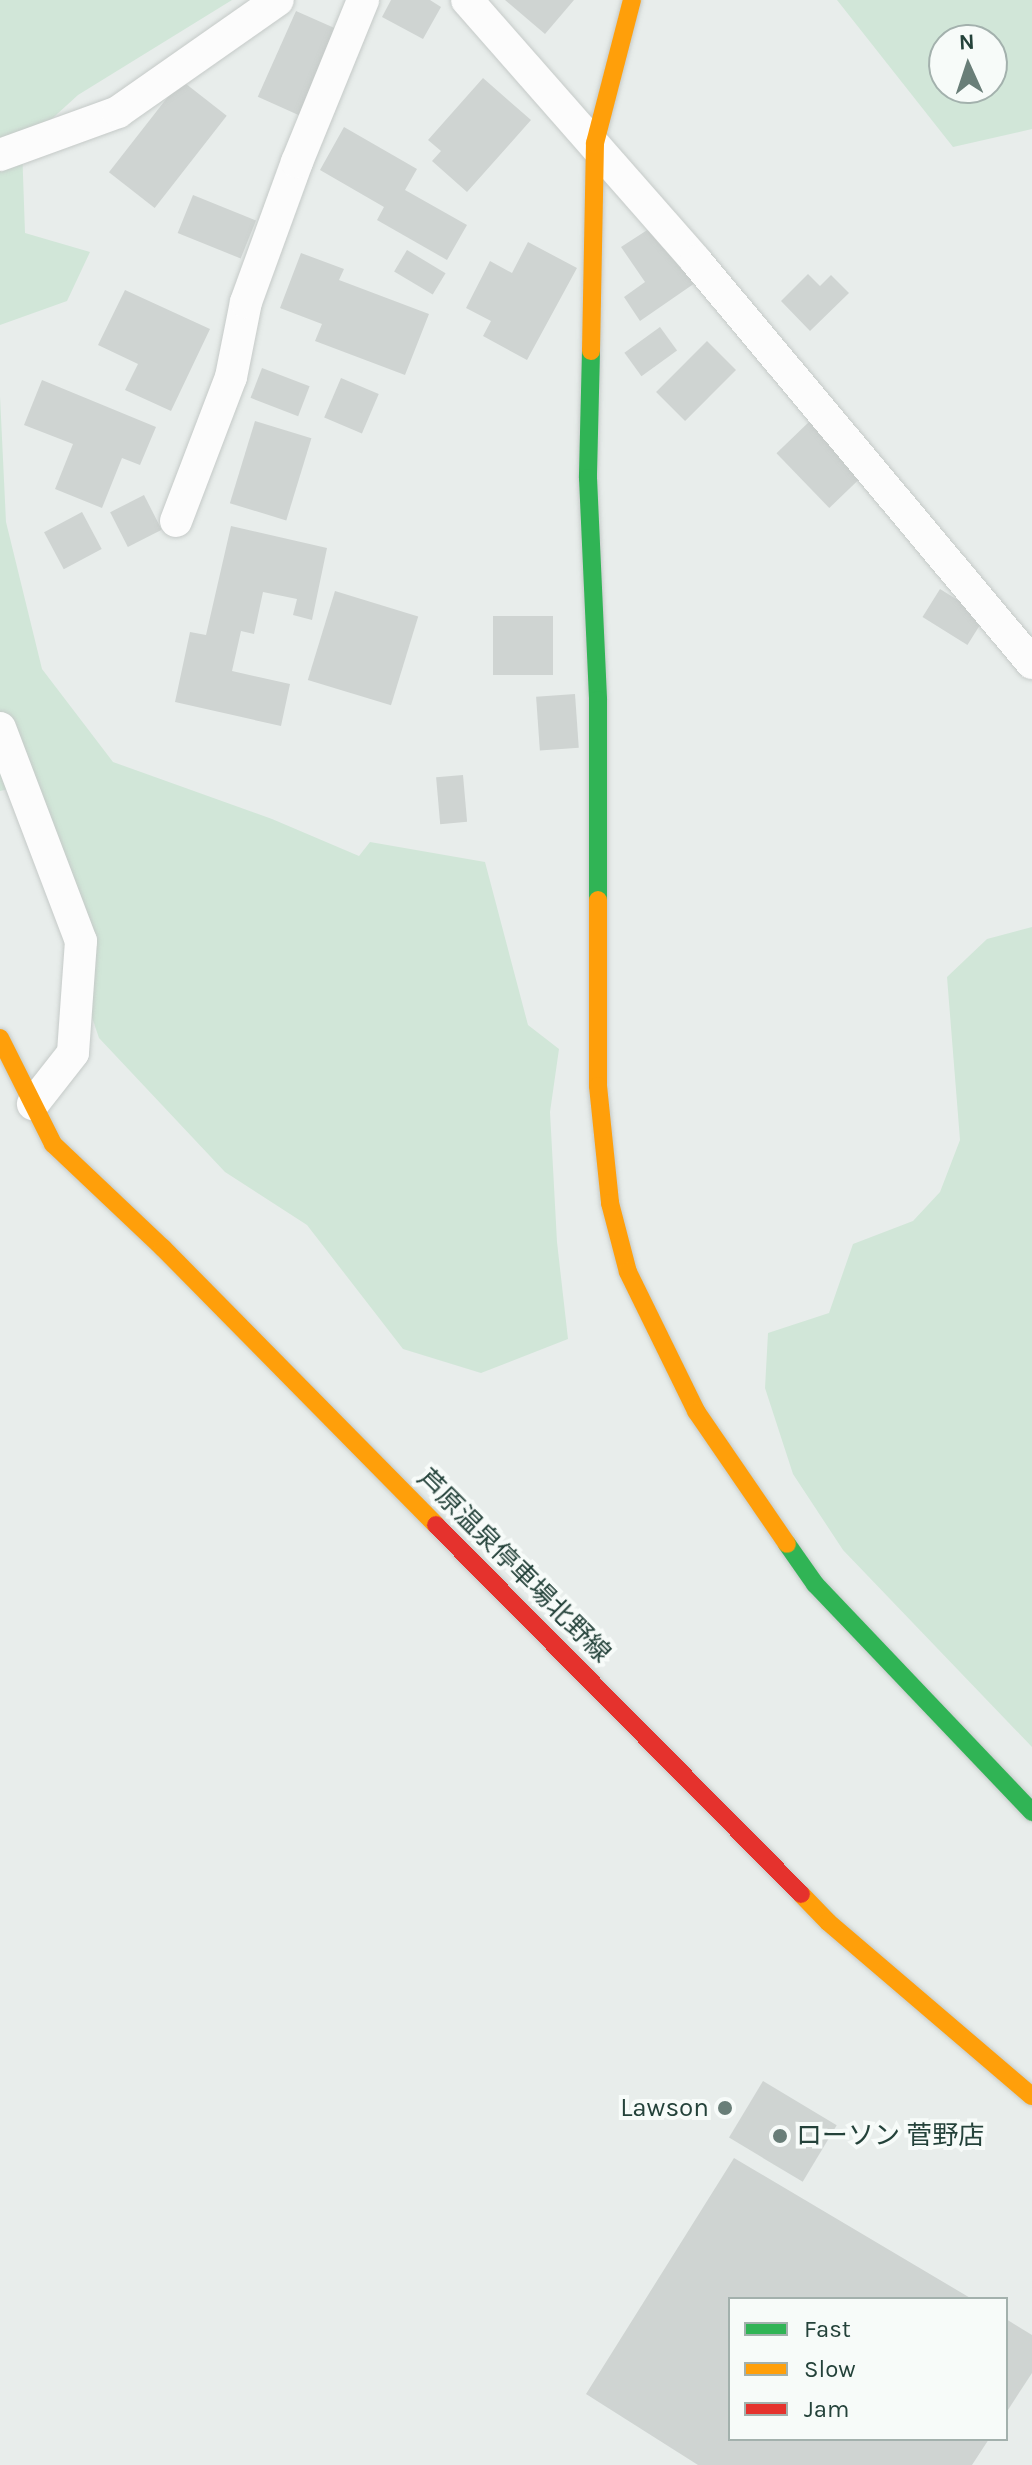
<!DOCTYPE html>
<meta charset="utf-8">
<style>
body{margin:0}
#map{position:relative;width:1032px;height:2465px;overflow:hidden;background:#e8edeb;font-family:Karla,"Noto Sans JP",sans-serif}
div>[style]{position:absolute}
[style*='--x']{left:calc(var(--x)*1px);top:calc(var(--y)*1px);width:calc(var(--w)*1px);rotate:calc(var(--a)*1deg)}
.green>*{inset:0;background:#d1e6d8}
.building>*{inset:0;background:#cfd4d2;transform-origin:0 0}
.roads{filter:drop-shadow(0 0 2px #c5cac8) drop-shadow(0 0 2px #c5cac8)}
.street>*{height:32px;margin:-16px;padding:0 16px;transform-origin:16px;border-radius:16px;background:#fcfcfc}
.fast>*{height:18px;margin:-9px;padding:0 9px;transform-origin:9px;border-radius:9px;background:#30b455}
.slow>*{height:18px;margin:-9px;padding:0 9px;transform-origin:9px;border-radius:9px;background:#ff9f0a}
.jam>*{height:18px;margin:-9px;padding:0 9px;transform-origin:9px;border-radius:9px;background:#e5322d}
.dots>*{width:22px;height:22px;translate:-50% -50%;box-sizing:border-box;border:4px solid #f7fbf9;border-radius:50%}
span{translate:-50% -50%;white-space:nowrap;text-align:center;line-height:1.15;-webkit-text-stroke:8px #f7fbf9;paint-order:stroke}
.street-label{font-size:26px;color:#24423a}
.poi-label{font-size:26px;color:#24423a}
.right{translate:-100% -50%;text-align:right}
.left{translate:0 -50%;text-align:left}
.legend{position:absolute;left:728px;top:2297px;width:280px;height:144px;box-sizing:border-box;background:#f7fbf9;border:2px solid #a3b1ad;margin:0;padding:10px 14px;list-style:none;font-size:24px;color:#24423a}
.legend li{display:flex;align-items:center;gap:16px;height:40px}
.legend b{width:40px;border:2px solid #a3b1ad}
.north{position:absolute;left:928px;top:24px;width:80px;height:80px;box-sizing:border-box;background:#f7fbf9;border:2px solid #a3b1ad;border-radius:50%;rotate:357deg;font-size:22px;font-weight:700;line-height:32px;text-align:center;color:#24423a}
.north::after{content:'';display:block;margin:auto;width:28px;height:36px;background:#697e78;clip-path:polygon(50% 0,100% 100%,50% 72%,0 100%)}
</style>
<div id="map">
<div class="green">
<div style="clip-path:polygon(0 0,232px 0,78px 95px,22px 146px,25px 233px,90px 252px,67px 301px,0 325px)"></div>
<div style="clip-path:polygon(evenodd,837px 0,1032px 0,1032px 129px,953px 147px,837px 0,992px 40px,992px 88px,944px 88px,944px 40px,992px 40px)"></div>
<div style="clip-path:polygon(0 396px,6px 522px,42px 669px,113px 762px,272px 819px,359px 856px,370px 842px,485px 862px,528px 1025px,559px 1049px,550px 1112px,557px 1242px,568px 1339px,481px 1373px,403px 1349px,307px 1225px,225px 1172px,99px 1038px,14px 788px,0 791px)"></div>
<div style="clip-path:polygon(1032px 927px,1032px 1747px,843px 1550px,793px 1474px,765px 1388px,768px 1333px,829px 1313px,853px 1244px,913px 1221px,940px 1192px,960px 1140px,947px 977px,987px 939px)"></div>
</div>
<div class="building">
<div style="clip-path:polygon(391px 0,430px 0,441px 7px,423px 39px,382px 17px)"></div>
<div style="clip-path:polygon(505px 0,574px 0,545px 34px)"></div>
<div style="left:296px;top:11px;width:47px;height:94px;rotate:24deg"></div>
<div style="clip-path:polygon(483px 78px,531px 120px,467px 192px,432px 161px,441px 151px,428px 140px)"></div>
<div style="left:181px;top:80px;width:58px;height:117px;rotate:38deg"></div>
<div style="clip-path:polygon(344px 127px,417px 169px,405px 190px,467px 225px,447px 260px,377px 220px,384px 207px,320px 170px)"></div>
<div style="left:193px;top:195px;width:68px;height:41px;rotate:22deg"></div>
<div style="clip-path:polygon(655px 225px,695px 283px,640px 321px,624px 297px,645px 282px,621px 247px)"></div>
<div style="clip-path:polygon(528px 242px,577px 268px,527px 360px,483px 336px,491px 321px,466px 308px,490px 261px,512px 273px)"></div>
<div style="left:407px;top:250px;width:45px;height:25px;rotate:31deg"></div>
<div style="clip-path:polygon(301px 253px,344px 269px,339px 280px,429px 314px,405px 375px,315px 341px,322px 324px,280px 308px)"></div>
<div style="clip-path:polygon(808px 274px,820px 286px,831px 275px,849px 293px,810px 331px,781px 301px)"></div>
<div style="clip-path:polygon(125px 290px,210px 329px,171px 411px,125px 390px,138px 364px,98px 345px)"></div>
<div style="left:660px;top:327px;width:29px;height:44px;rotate:54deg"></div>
<div style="left:707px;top:341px;width:41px;height:72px;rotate:45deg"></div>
<div style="left:262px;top:368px;width:51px;height:32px;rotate:21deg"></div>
<div style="left:341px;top:378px;width:41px;height:43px;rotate:23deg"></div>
<div style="clip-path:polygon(42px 380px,156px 427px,140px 465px,122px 458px,102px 508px,55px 489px,73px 444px,24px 425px)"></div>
<div style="left:811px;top:420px;width:76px;height:48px;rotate:46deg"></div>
<div style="left:255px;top:421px;width:59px;height:86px;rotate:17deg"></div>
<div style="left:144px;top:495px;width:39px;height:38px;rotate:63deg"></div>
<div style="left:82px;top:512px;width:42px;height:43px;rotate:62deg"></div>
<div style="clip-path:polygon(231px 526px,327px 548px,312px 620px,293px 615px,297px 599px,263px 592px,254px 634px,241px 631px,232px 671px,290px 684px,281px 726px,175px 702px,190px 632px,206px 635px)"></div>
<div style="left:940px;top:589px;width:53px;height:33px;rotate:32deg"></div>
<div style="left:335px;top:591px;width:87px;height:93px;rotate:17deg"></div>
<div style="left:493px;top:616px;width:60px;height:59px"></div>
<div style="left:575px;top:694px;width:54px;height:39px;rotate:86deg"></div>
<div style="left:463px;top:775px;width:47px;height:27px;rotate:85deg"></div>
<div style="left:763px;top:2081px;width:86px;height:66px;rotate:31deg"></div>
<div style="clip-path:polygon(734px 2158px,972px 2299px,730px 2299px,730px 2439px,989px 2439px,972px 2465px,698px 2465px,586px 2394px)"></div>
<div style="clip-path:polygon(1006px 2319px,1032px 2335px,1032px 2373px,1006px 2413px)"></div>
</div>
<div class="roads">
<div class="street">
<div style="--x:467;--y:0;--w:347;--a:48.7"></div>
<div style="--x:696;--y:261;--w:524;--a:50.11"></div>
<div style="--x:0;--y:155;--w:126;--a:-20"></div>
<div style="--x:118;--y:112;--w:195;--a:-35"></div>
<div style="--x:176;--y:521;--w:154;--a:-69.1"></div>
<div style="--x:231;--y:377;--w:76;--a:-78.7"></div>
<div style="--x:246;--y:302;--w:149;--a:-70"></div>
<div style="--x:297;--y:162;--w:175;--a:-67.8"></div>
<div style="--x:0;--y:728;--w:228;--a:69.2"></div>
<div style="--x:81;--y:941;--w:112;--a:94.1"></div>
<div style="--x:73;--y:1053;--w:65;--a:128.1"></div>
</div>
<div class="fast">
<div style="--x:591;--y:351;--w:127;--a:91.4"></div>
<div style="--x:588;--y:478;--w:222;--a:87.4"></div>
<div style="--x:598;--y:700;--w:200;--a:90"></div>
<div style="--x:787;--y:1544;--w:49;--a:55"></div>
<div style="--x:815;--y:1584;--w:315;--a:46.4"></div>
</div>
<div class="slow">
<div style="--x:591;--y:351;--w:208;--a:-88.9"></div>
<div style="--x:595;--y:143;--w:148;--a:-75.5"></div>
<div style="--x:598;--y:900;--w:186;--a:90"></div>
<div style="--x:598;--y:1086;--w:118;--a:84.1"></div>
<div style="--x:610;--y:1203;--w:71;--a:75.4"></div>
<div style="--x:628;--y:1272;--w:155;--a:63.9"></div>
<div style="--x:696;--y:1411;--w:161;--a:55.6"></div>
<div style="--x:0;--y:1038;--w:119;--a:63.4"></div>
<div style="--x:53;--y:1144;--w:151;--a:43.4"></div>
<div style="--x:163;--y:1248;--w:389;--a:45.4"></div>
<div style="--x:801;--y:1894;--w:39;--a:46"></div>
<div style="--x:828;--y:1922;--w:268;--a:40.5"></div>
</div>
<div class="jam">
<div style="--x:436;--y:1525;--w:519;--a:45.31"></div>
</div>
</div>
<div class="dots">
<div style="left:725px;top:2108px;background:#697e78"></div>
<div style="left:780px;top:2136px;background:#697e78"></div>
</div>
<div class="street-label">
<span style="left:514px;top:1566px;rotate:45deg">芦原温泉停車場北野線</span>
</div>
<div class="poi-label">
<span class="right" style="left:709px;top:2108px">Lawson</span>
<span class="left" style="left:796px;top:2136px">ローソン 菅野店</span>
</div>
<ul class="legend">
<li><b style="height:10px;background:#30b455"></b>Fast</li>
<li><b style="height:10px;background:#ff9f0a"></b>Slow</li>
<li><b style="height:10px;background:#e5322d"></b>Jam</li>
</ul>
<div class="north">N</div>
</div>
